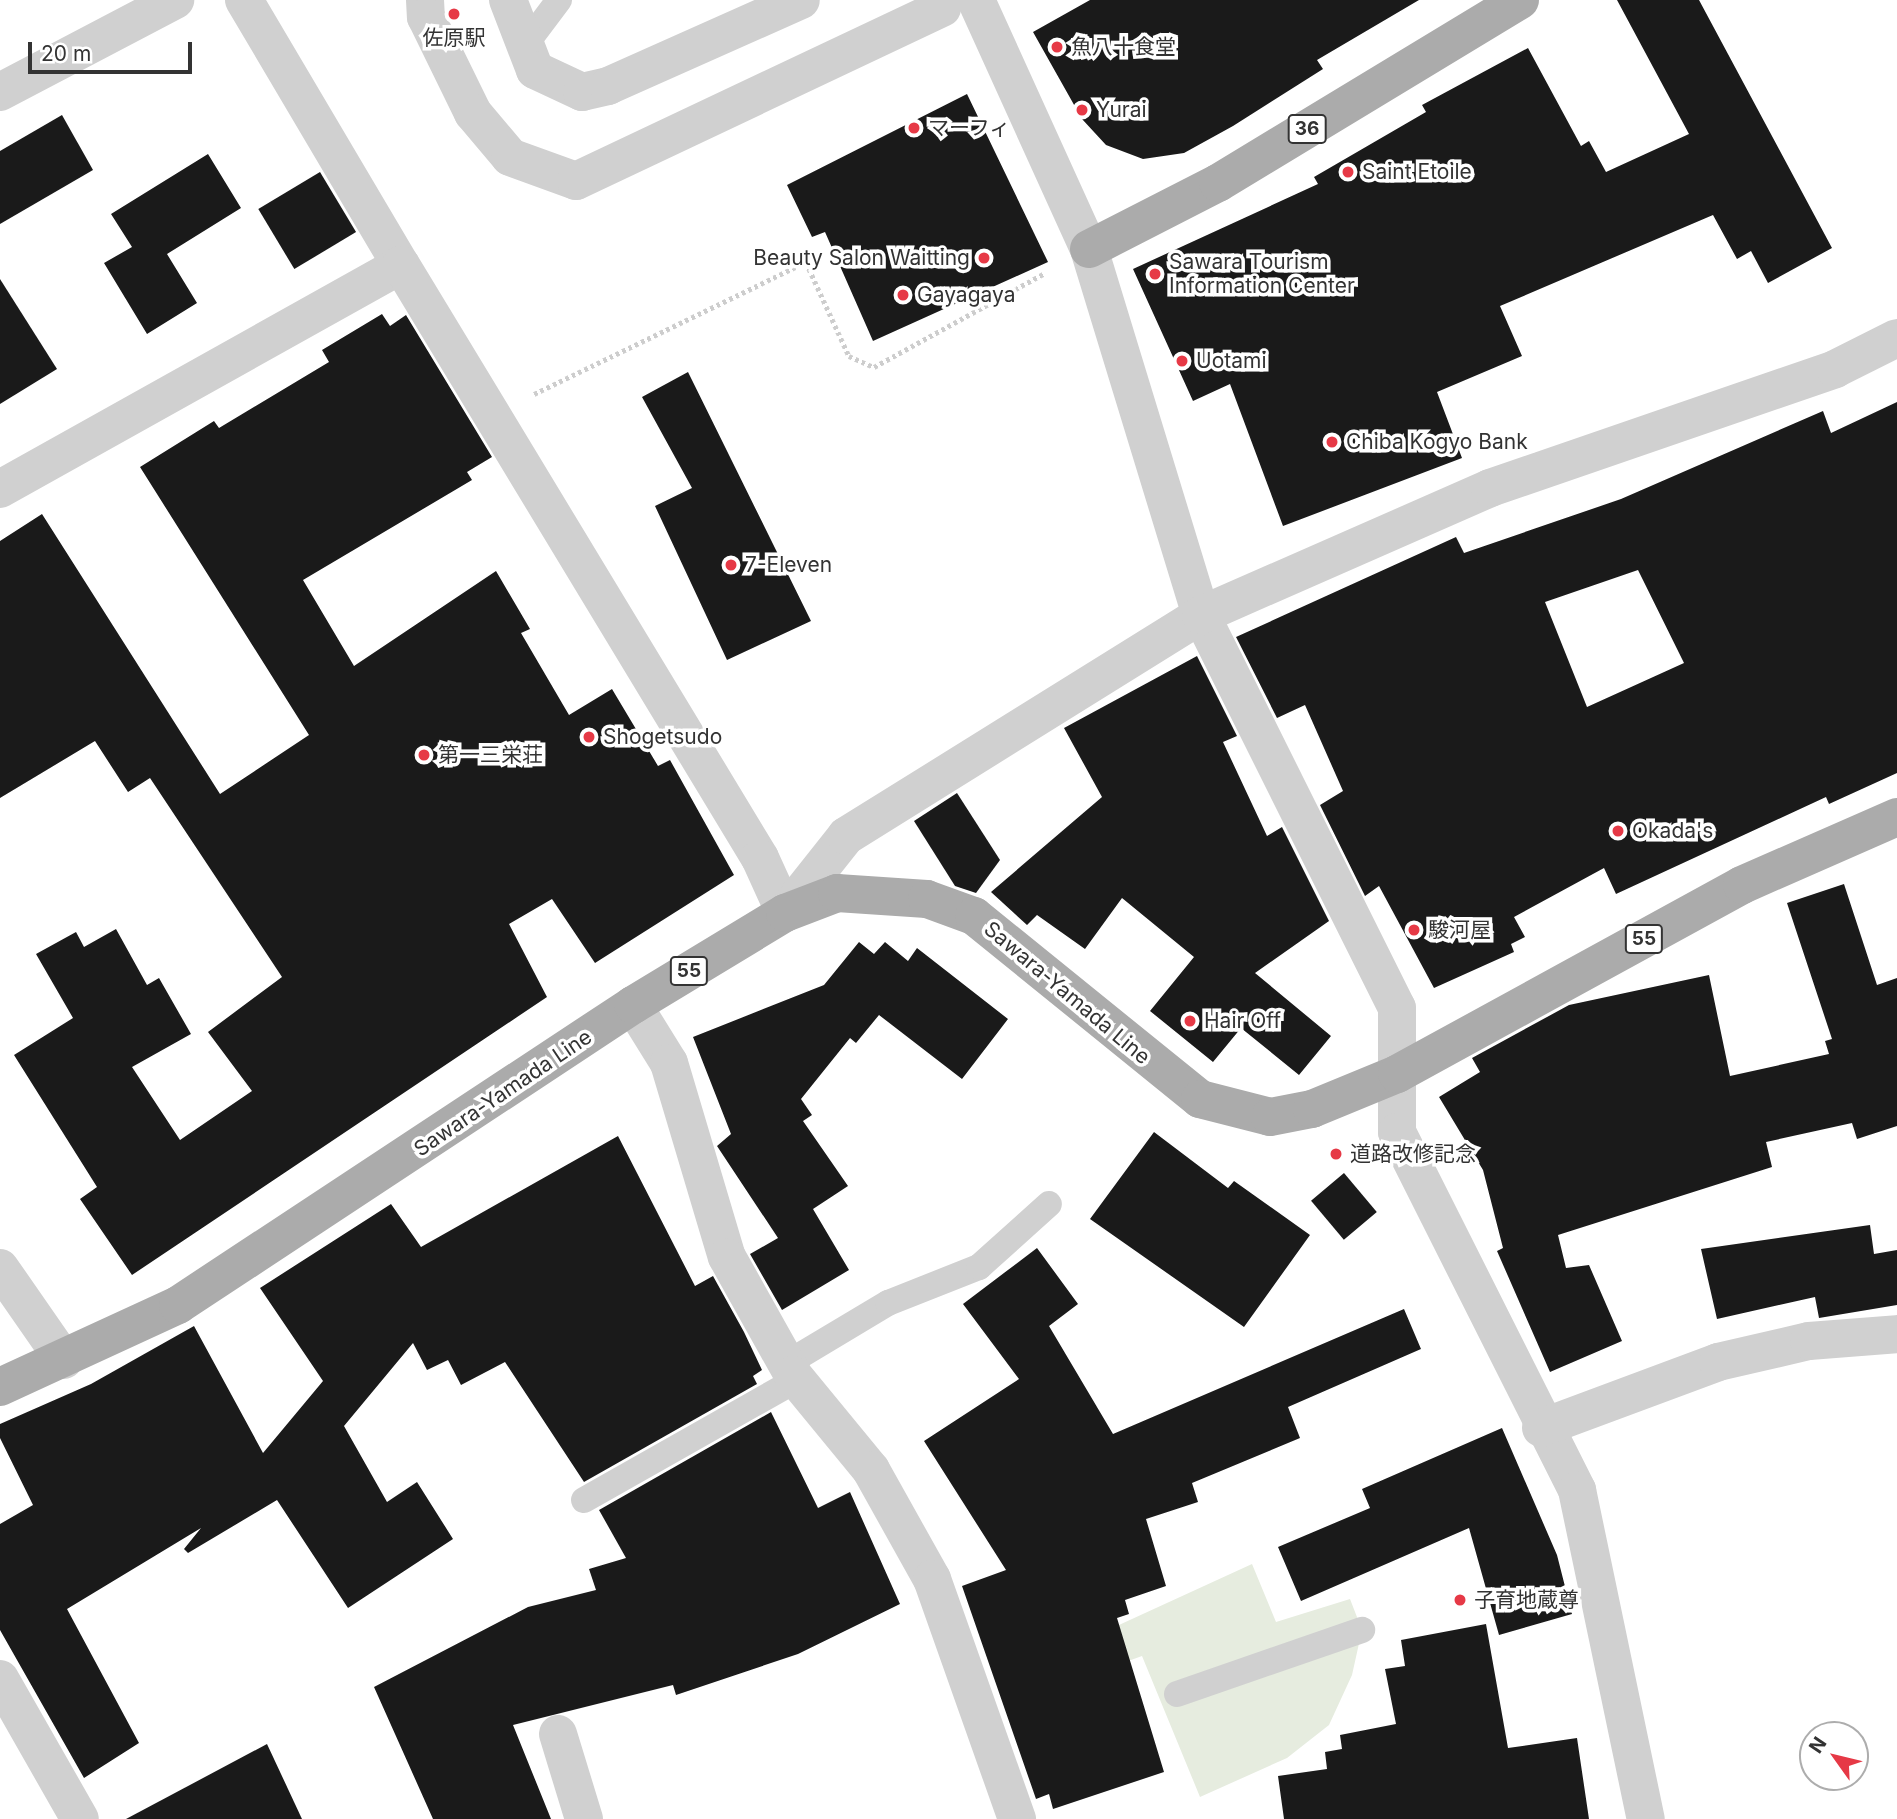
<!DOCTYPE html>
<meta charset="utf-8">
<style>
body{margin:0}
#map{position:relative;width:1897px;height:1819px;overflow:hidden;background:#fff;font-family:Inter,"Noto Sans JP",sans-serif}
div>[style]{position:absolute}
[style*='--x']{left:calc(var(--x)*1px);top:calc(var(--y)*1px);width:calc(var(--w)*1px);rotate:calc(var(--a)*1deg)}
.green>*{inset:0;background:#e6ecdf}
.building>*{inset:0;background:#1a1a1a;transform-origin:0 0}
.path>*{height:4.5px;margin-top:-2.25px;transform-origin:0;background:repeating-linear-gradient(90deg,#cdcdcd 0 3.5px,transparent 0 7px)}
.service>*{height:26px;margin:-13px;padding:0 13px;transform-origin:13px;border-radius:13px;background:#d0d0d0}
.pedestrian>*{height:38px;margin:-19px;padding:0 19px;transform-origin:19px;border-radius:19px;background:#d0d0d0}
.minor>*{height:38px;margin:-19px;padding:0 19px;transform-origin:19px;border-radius:19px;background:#d0d0d0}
.tertiary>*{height:38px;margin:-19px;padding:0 19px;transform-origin:19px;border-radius:19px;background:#d0d0d0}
.primary>*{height:38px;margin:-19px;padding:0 19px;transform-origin:19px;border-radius:19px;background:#ababab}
.dots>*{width:19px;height:19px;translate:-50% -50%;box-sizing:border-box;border:4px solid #fff;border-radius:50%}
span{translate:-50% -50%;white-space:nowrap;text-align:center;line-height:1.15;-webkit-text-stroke:7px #fff;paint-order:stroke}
.shield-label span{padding:2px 5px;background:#fff;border:2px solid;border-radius:5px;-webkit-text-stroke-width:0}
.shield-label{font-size:19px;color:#333;font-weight:700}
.poi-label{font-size:21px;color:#333}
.left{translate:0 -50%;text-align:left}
.right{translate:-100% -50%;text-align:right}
.street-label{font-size:21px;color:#333}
.north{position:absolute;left:1799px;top:1721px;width:70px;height:70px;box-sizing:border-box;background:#fff;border:2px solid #adadad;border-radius:50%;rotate:304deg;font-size:19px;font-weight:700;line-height:28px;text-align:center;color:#333}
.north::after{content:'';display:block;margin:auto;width:24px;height:32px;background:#e63946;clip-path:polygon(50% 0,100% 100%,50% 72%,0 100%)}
.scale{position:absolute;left:28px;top:42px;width:164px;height:32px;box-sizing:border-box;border:4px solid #333;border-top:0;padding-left:9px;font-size:21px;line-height:24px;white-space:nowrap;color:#333;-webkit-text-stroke:5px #fff;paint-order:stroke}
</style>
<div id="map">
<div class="green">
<div style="clip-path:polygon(1252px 1564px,1276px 1622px,1350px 1599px,1362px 1630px,1352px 1675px,1329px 1725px,1287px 1758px,1200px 1797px,1142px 1656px,1120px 1664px,1108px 1630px)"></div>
</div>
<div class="building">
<div style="clip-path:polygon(1090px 0,1419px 0,1317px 60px,1323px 69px,1233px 126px,1184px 153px,1143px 159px,1106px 145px,1082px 119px,1033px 32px)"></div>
<div style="clip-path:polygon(1617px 0,1699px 0,1832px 248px,1768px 283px,1751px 251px,1737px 259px,1713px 215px,1500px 306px,1522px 356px,1437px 392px,1462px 458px,1283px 526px,1230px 384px,1193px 401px,1133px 269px,1318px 184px,1314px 177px,1426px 112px,1422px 105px,1528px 48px,1581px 146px,1589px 141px,1606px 172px,1689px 134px)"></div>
<div style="clip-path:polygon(967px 94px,1048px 262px,873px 341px,825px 232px,812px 237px,787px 185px)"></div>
<div style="clip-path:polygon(62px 115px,93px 170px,0 224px,0 151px)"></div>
<div style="clip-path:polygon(208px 154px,241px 208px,167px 254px,197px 303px,147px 334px,104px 263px,132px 247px,111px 214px)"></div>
<div style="left:320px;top:172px;width:70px;height:72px;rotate:59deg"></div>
<div style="clip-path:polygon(0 279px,57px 369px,0 404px)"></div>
<div style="clip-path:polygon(382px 314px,390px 326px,406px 315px,492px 457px,467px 472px,472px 480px,303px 580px,354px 666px,496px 571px,530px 629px,521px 633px,569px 715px,612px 689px,658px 766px,670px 760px,734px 875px,595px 963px,552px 899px,509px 924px,547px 997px,132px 1275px,80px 1199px,97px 1187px,14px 1055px,73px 1018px,36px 954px,76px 932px,84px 947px,116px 929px,147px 985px,159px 978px,191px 1034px,132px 1067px,180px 1140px,252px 1091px,208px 1032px,282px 977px,150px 778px,128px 792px,95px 741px,0 798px,0 541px,42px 514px,220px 794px,309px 735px,140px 467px,214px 421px,219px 428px,329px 362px,322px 350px)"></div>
<div style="clip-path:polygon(688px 372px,811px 621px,727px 660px,655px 506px,692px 488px,642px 397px)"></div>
<div style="clip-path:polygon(evenodd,1897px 402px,1897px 773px,1829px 804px,1826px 797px,1616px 894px,1604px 868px,1514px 917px,1525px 937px,1511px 944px,1514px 952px,1434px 988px,1379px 886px,1365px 896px,1320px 805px,1343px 791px,1305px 705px,1277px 718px,1236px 637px,1456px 537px,1464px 553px,1621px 499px,1823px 411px,1831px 433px,1897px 402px,1638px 570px,1684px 663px,1587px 707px,1545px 602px,1638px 570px)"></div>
<div style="clip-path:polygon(1197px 656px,1237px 736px,1223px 742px,1267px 836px,1282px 827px,1329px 921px,1255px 973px,1331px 1036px,1299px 1075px,1241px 1028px,1213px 1062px,1150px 1011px,1194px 957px,1122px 898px,1085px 949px,1037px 915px,1027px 925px,991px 892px,1102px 797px,1064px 728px)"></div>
<div style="clip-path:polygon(957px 793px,1000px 860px,976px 893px,955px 886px,914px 821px)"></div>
<div style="clip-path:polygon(1844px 884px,1877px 985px,1897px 978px,1897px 1126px,1857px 1139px,1852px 1123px,1766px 1142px,1772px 1167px,1558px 1235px,1566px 1268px,1589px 1265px,1622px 1341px,1550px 1372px,1497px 1251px,1503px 1248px,1483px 1170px,1439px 1097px,1480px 1072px,1472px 1058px,1569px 1005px,1709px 975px,1730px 1076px,1829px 1054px,1825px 1041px,1832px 1039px,1787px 903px)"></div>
<div style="clip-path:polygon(859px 942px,874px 954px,885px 942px,908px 961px,917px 948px,1008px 1019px,962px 1079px,879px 1015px,856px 1043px,850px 1038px,801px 1099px,812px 1115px,803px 1121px,848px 1186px,813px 1209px,849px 1270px,782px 1310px,750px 1254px,778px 1238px,717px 1146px,731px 1134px,693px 1037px,824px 985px)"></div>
<div style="clip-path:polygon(1154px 1132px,1228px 1188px,1234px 1181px,1310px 1235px,1244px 1327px,1090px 1219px)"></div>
<div style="clip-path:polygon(618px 1136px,695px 1286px,713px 1276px,744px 1332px,762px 1370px,753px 1376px,757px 1384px,584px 1482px,505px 1362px,461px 1385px,448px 1360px,427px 1370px,413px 1343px,344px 1426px,387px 1502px,417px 1482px,453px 1539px,348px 1608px,277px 1500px,188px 1553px,184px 1549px,201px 1528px,67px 1609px,139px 1743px,84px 1778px,0 1630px,0 1524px,33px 1505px,0 1438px,0 1424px,91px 1384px,194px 1326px,263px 1453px,323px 1381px,260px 1288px,391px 1204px,421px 1247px)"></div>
<div style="left:1344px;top:1173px;width:51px;height:43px;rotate:50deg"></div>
<div style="clip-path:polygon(1870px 1225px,1874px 1254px,1897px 1250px,1897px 1305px,1819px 1318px,1815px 1297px,1717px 1319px,1701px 1249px)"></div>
<div style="clip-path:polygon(1037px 1248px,1078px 1304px,1049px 1326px,1113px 1434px,1404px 1309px,1421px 1349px,1288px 1407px,1300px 1438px,1192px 1483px,1198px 1502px,1146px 1519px,1166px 1586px,1125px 1600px,1129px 1614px,1117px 1618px,1164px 1772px,1053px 1809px,1049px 1794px,1036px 1799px,962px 1586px,1006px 1570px,924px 1441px,1019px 1379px,963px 1304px)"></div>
<div style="clip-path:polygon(771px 1412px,818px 1508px,850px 1492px,900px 1604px,798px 1654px,676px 1695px,673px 1685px,513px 1725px,551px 1819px,433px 1819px,374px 1687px,528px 1607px,596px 1590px,589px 1569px,626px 1558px,599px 1510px)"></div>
<div style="clip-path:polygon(1502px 1428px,1557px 1555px,1572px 1614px,1499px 1635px,1469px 1528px,1301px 1601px,1278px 1547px,1370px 1508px,1362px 1489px)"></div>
<div style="clip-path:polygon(1486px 1624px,1508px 1748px,1577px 1738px,1589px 1819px,1284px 1819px,1278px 1776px,1327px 1769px,1325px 1752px,1342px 1749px,1340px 1735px,1396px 1724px,1385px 1669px,1405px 1666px,1401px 1640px)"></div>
<div style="clip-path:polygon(267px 1744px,302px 1819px,126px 1819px)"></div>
</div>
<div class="path">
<div style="--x:534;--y:394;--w:302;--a:-25.9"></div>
<div style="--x:806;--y:262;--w:103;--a:65.4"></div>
<div style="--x:849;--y:356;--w:27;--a:24"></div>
<div style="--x:874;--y:367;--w:195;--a:-28.8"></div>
</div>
<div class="service">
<div style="--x:523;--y:48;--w:60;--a:-53.1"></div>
<div style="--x:584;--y:1500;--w:244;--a:-29.5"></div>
<div style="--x:796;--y:1380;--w:19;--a:-122"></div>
<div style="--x:786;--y:1364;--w:119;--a:-30.9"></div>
<div style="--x:888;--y:1303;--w:98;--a:-21.6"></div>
<div style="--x:979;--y:1267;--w:94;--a:-42"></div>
<div style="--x:1177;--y:1694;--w:196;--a:-19.1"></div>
</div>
<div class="pedestrian">
<div style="--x:425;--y:0;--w:17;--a:87"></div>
<div style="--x:426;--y:17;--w:107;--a:63.9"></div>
<div style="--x:473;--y:113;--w:57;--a:49.9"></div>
<div style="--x:510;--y:157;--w:70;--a:20"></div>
<div style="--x:576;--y:181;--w:405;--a:-25.3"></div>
<div style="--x:633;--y:1005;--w:68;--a:58.2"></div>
<div style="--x:669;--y:1063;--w:202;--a:73.4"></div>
<div style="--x:727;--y:1257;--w:135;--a:60.8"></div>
<div style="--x:793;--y:1375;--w:123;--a:50.6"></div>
<div style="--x:871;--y:1470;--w:125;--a:60.8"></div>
<div style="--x:932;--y:1579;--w:255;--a:70.5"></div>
<div style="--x:558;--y:1734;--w:89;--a:73"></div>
</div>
<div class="minor">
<div style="--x:244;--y:0;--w:308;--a:59.4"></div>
<div style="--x:508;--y:0;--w:75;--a:68.9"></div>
<div style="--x:535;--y:70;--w:52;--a:25.1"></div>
<div style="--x:582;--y:92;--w:27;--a:-13"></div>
<div style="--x:608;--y:86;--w:211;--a:-24"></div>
<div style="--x:0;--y:92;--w:198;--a:-27.7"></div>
<div style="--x:1089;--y:249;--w:383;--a:73"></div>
<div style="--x:1201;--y:615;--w:439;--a:63.5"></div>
<div style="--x:1397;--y:1008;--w:124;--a:90"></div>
<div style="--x:1397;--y:1132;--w:401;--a:63.3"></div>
<div style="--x:1577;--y:1490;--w:336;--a:78.2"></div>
<div style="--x:0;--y:489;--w:459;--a:-29.2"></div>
<div style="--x:401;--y:265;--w:693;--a:58.81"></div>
<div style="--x:760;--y:858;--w:60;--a:65.6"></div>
<div style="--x:785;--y:913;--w:98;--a:-51.6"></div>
<div style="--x:846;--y:836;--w:418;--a:-31.9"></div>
<div style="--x:1201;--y:615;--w:316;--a:-23.7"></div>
<div style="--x:1490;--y:488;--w:365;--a:-19"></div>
<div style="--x:1835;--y:369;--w:69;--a:-26.6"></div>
<div style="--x:0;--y:1268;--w:112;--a:55.2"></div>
<div style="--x:1541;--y:1428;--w:189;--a:-20.4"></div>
<div style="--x:1718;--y:1362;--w:93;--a:-13"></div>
<div style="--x:1809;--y:1341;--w:88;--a:-4.5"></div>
<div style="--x:0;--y:1679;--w:161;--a:60.3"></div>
</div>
<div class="tertiary">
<div style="--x:976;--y:0;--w:273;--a:65.6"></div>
</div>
<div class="primary">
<div style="--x:1089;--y:249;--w:145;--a:-27.1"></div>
<div style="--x:1218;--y:183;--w:353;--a:-31.2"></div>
<div style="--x:0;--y:1387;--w:196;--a:-24.7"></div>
<div style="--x:178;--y:1305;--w:545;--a:-33.4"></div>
<div style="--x:633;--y:1005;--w:178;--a:-31.2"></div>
<div style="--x:785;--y:913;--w:56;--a:-21"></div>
<div style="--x:837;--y:893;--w:90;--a:3.8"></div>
<div style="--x:927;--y:899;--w:50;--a:19.9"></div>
<div style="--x:974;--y:916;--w:291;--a:39"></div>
<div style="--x:1200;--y:1099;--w:72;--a:14.4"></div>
<div style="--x:1270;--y:1117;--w:43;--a:-10.8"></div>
<div style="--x:1312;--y:1109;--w:92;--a:-22.4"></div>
<div style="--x:1397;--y:1074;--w:393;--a:-28.7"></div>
<div style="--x:1742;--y:885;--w:169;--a:-23.7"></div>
</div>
<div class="dots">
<div style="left:454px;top:14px;background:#e63946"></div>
<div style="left:1057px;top:47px;background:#e63946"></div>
<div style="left:1082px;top:110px;background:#e63946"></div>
<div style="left:914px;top:128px;background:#e63946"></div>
<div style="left:1348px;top:172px;background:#e63946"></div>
<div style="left:984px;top:258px;background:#e63946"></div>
<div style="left:1155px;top:274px;background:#e63946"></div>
<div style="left:903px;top:295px;background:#e63946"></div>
<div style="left:1182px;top:361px;background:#e63946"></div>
<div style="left:1332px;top:442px;background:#e63946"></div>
<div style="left:731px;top:565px;background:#e63946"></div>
<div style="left:589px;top:737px;background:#e63946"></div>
<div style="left:424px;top:755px;background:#e63946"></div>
<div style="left:1618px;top:831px;background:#e63946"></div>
<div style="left:1414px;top:930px;background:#e63946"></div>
<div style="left:1190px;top:1021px;background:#e63946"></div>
<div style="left:1336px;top:1154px;background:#e63946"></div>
<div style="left:1460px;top:1600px;background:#e63946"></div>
</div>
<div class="shield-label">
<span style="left:1307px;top:129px">36</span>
<span style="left:1644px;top:939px">55</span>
<span style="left:689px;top:971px">55</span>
</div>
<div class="poi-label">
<span style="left:454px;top:38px">佐原駅</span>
<span class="left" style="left:1071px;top:47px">魚八十食堂</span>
<span class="left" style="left:1096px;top:110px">Yurai</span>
<span class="left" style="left:928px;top:128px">マーフィ</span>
<span class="left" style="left:1362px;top:172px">Saint Etoile</span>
<span class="right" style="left:970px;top:258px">Beauty Salon Waitting</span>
<span class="left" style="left:1169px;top:274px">Sawara Tourism<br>Information Center</span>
<span class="left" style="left:917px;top:295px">Gayagaya</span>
<span class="left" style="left:1196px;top:361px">Uotami</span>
<span class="left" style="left:1346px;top:442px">Chiba Kogyo Bank</span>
<span class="left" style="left:745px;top:565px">7-Eleven</span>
<span class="left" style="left:603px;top:737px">Shogetsudo</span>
<span class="left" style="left:438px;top:755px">第一三栄荘</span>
<span class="left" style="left:1632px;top:831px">Okada's</span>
<span class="left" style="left:1428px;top:930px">駿河屋</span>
<span class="left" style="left:1204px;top:1021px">Hair Off</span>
<span class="left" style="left:1350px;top:1154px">道路改修記念</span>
<span class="left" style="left:1474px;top:1600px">子育地蔵尊</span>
</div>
<div class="street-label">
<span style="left:1067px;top:993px;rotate:40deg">Sawara-Yamada Line</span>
<span style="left:503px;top:1093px;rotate:-34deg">Sawara-Yamada Line</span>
</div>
<div class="north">N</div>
<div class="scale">20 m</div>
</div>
